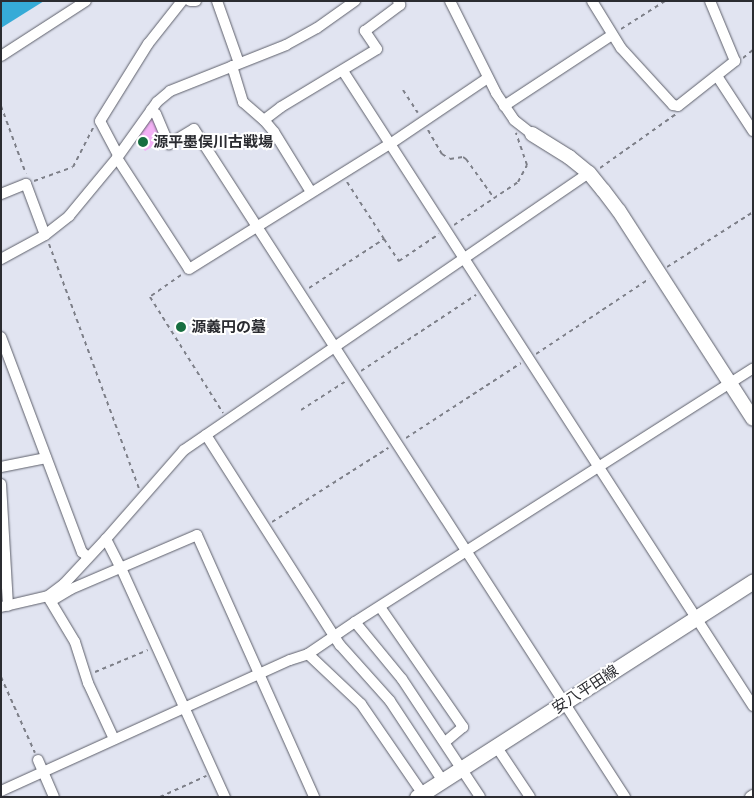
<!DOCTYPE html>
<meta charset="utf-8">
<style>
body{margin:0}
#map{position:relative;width:754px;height:798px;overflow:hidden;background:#e1e4f1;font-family:Inter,"Noto Sans JP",sans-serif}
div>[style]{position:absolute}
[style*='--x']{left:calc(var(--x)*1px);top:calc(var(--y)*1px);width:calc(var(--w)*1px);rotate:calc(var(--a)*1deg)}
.green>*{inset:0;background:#f3b1f5}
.water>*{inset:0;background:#36abd7}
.path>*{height:2px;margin-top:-1px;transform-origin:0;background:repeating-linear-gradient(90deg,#7d7f88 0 4px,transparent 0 8px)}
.roads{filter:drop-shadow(0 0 1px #5d5f6a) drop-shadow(0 0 1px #5d5f6a)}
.minor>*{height:10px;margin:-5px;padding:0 5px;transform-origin:5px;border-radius:5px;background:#fff}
.tertiary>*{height:14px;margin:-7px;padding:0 7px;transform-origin:7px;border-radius:7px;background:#fff}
.secondary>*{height:15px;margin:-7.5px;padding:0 7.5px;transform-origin:7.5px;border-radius:7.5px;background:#fff}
.dots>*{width:14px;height:14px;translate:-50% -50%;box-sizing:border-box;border:2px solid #fff;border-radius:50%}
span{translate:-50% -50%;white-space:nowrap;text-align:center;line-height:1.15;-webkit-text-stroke:4px #fff;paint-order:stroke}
.poi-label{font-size:15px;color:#2b2c31;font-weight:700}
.left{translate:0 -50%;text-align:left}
.street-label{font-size:15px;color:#2b2c31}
.frame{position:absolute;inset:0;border:2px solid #2b2c31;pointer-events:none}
</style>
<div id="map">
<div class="green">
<div style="clip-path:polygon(153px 116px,164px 140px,145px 151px,136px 139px)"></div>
</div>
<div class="water">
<div style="clip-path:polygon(1px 1px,44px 1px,1px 28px)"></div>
</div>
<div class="path">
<div style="--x:621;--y:29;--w:52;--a:-32.5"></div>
<div style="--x:743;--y:58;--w:13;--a:-39"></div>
<div style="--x:403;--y:90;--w:27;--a:57"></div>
<div style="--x:1;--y:106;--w:72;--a:69.8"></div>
<div style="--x:428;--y:130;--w:28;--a:60"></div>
<div style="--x:442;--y:154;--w:9;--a:32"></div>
<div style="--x:450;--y:159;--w:13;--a:-9"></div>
<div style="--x:463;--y:157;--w:4;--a:34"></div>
<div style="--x:466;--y:159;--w:48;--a:54.3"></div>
<div style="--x:600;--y:168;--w:93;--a:-35.4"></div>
<div style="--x:34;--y:181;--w:41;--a:-19.7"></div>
<div style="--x:73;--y:167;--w:44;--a:-62.9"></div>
<div style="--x:347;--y:182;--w:68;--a:57"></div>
<div style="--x:454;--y:225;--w:77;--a:-33.9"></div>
<div style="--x:518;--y:182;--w:19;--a:-62"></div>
<div style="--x:527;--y:165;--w:34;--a:-109"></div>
<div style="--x:49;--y:244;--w:260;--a:69.8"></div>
<div style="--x:667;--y:267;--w:102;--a:-32.6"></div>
<div style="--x:181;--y:275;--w:38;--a:145"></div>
<div style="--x:150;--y:297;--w:137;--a:57.8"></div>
<div style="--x:309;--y:288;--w:90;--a:-33.2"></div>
<div style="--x:384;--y:239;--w:27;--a:56"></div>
<div style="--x:399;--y:261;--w:48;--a:-34"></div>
<div style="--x:536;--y:354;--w:136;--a:-33.6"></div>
<div style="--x:361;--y:371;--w:138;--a:-33.5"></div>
<div style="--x:301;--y:410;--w:54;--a:-32.8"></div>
<div style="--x:406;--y:438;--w:137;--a:-33.1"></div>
<div style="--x:272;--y:522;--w:138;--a:-32.5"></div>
<div style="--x:95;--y:672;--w:57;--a:-22.5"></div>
<div style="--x:1;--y:677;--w:83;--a:65.9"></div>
<div style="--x:160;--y:797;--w:51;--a:-24.5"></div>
</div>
<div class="roads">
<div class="minor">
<div style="--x:190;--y:1;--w:6;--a:0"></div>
<div style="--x:217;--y:1;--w:66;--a:70.5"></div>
<div style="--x:450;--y:1;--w:103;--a:63.4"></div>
<div style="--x:496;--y:93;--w:32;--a:56"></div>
<div style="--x:514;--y:120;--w:23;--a:38"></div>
<div style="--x:592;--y:1;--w:55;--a:58.3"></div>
<div style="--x:621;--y:48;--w:77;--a:47.6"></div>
<div style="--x:673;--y:105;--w:5;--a:11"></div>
<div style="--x:678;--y:106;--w:73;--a:-38.3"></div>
<div style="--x:735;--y:61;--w:65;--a:-112.6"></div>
<div style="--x:1;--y:56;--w:101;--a:-32.9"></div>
<div style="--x:232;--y:66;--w:38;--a:73"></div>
<div style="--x:243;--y:102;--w:28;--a:41"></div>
<div style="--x:264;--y:120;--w:16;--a:50"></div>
<div style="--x:274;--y:132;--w:70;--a:58.3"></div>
<div style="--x:343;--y:71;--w:756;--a:57.15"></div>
<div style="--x:717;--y:76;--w:66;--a:56.8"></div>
<div style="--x:504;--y:106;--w:129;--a:-33.3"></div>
<div style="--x:151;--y:110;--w:6;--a:39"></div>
<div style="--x:156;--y:114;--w:33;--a:67"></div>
<div style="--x:169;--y:144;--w:29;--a:-31"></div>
<div style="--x:194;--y:129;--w:795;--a:57.17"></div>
<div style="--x:264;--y:120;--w:21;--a:-37"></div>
<div style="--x:281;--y:107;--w:112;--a:-31.1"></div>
<div style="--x:377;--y:49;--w:22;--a:-124"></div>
<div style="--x:365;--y:31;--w:44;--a:-36.6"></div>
<div style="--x:400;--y:5;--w:4;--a:-117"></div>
<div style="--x:118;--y:155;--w:38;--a:-118"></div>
<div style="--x:100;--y:121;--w:91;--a:-58.1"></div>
<div style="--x:148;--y:44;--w:55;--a:-51.7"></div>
<div style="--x:117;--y:158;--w:132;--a:57"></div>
<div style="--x:189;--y:269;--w:237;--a:-31.9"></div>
<div style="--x:390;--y:144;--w:118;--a:-34"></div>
<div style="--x:1;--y:194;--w:27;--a:-22"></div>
<div style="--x:26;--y:184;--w:54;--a:69.6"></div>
<div style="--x:1;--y:259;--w:50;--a:-28.6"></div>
<div style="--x:45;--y:235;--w:31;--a:-38"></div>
<div style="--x:69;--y:216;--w:75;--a:-50.4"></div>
<div style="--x:117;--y:158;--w:69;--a:-54.5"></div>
<div style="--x:157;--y:102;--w:17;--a:-40"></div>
<div style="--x:170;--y:91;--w:125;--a:-21.6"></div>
<div style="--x:286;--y:45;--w:35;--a:-29"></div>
<div style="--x:317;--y:28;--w:47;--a:-35.4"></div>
<div style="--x:1;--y:337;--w:230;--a:69.4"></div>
<div style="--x:82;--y:552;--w:8;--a:40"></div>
<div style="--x:206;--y:435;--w:249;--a:57.5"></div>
<div style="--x:340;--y:645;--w:75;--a:48.2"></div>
<div style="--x:390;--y:701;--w:95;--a:56.6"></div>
<div style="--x:1;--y:467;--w:46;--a:-11.3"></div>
<div style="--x:1;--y:484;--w:122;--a:86.7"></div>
<div style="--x:106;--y:539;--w:118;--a:-48.8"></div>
<div style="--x:184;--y:450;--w:491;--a:-34.4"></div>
<div style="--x:48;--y:597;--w:52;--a:59"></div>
<div style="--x:75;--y:642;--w:43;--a:72.4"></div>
<div style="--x:88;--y:683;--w:62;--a:65.1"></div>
<div style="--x:51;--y:601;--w:23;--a:-31"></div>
<div style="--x:71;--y:589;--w:137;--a:-23.2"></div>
<div style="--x:197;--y:535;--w:287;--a:65.9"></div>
<div style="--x:1;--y:607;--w:48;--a:-13.2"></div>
<div style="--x:48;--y:596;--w:20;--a:-37"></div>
<div style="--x:64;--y:584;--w:62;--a:-47"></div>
<div style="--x:106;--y:539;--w:33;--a:63"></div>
<div style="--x:121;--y:568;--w:252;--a:65.6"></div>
<div style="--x:380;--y:607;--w:146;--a:55.3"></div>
<div style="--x:463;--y:727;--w:23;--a:140"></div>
<div style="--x:355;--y:622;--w:74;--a:50.5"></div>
<div style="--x:402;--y:679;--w:141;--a:56.5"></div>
<div style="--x:308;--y:654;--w:73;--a:43.3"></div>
<div style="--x:361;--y:704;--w:113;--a:55.5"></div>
<div style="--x:496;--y:746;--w:61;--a:56.3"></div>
<div style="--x:38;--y:760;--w:40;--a:66.6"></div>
<div style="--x:1;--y:791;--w:317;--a:-24.4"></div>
<div style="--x:290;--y:660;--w:19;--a:-18"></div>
<div style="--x:308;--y:654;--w:57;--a:-34.2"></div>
<div style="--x:355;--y:622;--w:472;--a:-32.5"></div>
<div style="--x:750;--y:797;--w:4;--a:-34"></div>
</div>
<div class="tertiary">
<div style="--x:532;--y:134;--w:44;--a:31.9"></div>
<div style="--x:569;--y:157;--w:26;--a:39"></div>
<div style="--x:589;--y:173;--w:22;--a:51"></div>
<div style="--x:603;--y:190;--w:26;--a:53"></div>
<div style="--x:619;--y:211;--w:247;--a:57.2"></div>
</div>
<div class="secondary">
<div style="--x:417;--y:797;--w:399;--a:-32.7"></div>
</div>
</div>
<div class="dots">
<div style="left:143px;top:142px;background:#176e41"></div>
<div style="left:181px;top:327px;background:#176e41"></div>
</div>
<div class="poi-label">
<span class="left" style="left:153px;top:142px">源平墨俣川古戦場</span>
<span class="left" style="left:191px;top:327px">源義円の墓</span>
</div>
<div class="street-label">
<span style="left:585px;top:689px;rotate:-33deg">安八平田線</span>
</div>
<div class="frame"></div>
</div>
